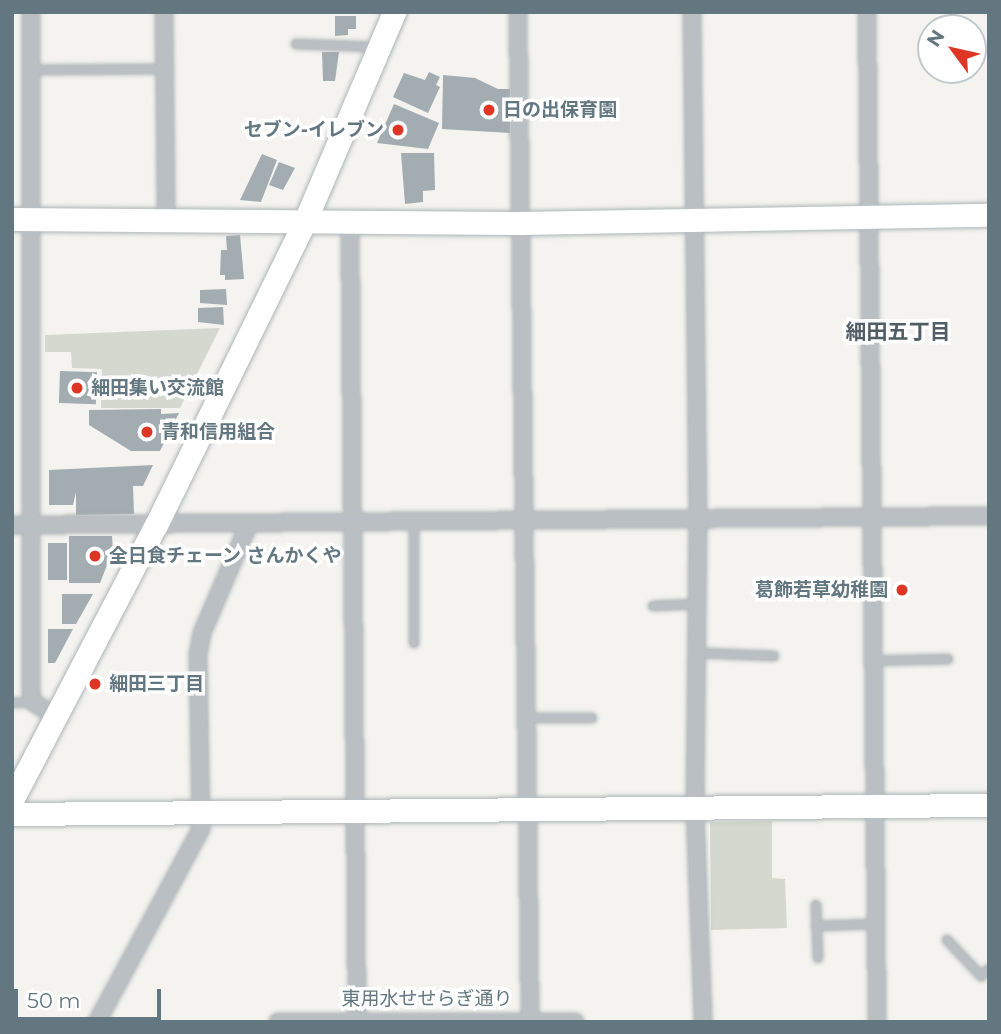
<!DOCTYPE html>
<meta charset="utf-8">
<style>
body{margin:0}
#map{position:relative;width:1001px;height:1034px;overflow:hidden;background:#f4f3ef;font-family:Montserrat,"Noto Sans JP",sans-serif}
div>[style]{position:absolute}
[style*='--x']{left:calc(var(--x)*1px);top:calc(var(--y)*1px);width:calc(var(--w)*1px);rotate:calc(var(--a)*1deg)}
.green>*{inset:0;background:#d4d8cf}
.building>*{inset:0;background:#a3acb0;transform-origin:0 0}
.roads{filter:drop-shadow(0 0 2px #aeb5b8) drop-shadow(0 0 2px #aeb5b8)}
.lane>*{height:8px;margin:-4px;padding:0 4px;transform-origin:4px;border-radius:4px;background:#b9bfc2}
.street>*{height:16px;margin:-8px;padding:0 8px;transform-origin:8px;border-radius:8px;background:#b9bfc2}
.secondary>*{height:23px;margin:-11.5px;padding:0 11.5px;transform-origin:11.5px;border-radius:11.5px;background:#fff}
.dots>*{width:19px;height:19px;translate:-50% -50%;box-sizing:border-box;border:4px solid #fff;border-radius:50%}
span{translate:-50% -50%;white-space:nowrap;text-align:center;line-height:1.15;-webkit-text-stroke:7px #fff;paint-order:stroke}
.poi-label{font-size:19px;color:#637780;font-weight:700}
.left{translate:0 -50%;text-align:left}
.right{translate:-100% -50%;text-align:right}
.street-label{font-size:19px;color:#637780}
.neighbourhood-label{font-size:21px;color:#515f65;font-weight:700}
.frame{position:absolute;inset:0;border:14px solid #637780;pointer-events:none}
.north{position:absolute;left:917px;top:14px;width:70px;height:70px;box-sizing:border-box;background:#fff;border:2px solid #c1c9cc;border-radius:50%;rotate:303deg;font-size:19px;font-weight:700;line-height:28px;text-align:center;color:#637780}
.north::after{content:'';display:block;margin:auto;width:24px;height:32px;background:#df3524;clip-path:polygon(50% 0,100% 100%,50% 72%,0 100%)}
.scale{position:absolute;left:14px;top:989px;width:147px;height:32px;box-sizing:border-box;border:4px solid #637780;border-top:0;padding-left:9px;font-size:21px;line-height:24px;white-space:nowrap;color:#637780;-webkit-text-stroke:5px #fff;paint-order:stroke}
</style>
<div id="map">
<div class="green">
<div style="clip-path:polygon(220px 328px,180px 408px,101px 408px,102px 369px,72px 368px,71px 352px,45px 352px,45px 335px)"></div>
<div style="clip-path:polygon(772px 821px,772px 878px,785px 879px,787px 928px,711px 930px,710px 822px)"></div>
</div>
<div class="building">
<div style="clip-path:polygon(335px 16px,356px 16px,356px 29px,348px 29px,348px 35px,335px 36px)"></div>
<div style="clip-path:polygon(322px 52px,339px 52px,335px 81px,323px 81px)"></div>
<div style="clip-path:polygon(429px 72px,440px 77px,436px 85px,440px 87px,428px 113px,393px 97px,404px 73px,425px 80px)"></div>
<div style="clip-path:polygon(443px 75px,475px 78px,498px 89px,510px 89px,510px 133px,442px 129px)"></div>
<div style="clip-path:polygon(394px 104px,439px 123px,428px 149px,377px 143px)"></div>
<div style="clip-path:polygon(401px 153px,434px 153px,435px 190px,423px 191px,423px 202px,405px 204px)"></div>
<div style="clip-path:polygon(262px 154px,277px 160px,261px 202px,240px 200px)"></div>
<div style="clip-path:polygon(279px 162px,295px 168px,283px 190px,269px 185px)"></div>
<div style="clip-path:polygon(240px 235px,244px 279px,225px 280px,225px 275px,220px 275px,221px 250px,227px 250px,226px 236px)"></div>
<div style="clip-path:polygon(226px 289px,227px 305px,200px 303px,200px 290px)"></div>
<div style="clip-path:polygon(223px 307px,224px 325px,198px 322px,198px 308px)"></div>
<div style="left:60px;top:371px;width:37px;height:32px;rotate:2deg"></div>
<div style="clip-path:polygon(161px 409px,161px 414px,179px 413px,160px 451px,131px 451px,89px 425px,89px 410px)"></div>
<div style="clip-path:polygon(153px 465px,143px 486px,133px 486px,134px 514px,76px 515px,76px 492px,73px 505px,49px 505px,49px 470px)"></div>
<div style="clip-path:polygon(69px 536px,112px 536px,113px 550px,100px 583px,69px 583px)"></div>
<div style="left:67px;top:543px;width:37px;height:19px;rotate:90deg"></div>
<div style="clip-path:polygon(62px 594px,93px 594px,76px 624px,62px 624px)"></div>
<div style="clip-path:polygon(48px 629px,73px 629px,55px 663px,48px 663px)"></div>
</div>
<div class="roads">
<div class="lane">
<div style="--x:296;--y:44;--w:80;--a:2.1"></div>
<div style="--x:31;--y:70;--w:134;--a:-0.4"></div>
<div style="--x:653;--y:606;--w:45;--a:-2.5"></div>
<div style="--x:414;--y:643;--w:121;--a:-90"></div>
<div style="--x:698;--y:653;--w:76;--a:2.3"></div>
<div style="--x:871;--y:661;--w:77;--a:-1.5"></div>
<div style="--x:12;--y:703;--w:21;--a:-3"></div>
<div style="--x:526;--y:718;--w:66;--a:0"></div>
<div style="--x:816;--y:905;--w:53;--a:87.8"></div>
<div style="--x:816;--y:926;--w:59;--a:-1.9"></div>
<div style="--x:947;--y:940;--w:50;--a:46.6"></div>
<div style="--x:981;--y:976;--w:11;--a:-41"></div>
</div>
<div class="street">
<div style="--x:31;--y:12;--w:680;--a:90"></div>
<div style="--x:31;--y:692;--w:10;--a:79"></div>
<div style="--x:33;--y:702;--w:27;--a:33"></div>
<div style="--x:164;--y:12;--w:208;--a:89.4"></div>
<div style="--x:518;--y:12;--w:1010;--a:89.32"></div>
<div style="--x:692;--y:12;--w:508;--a:89.32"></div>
<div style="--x:698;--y:520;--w:290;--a:90.6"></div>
<div style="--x:695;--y:810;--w:212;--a:87.8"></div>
<div style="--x:867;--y:12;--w:1010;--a:89.43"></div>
<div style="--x:350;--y:221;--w:801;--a:89.5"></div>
<div style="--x:12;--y:525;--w:977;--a:-0.53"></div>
<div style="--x:97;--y:1022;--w:219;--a:-61.7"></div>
<div style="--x:201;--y:829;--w:175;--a:-91"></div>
<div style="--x:198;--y:654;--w:21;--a:-79"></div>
<div style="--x:202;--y:633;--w:119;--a:-66.7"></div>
<div style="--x:278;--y:1022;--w:297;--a:0"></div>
</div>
<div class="secondary">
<div style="--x:12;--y:219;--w:507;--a:0.45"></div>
<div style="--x:519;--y:223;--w:470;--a:-1"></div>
<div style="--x:12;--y:800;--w:310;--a:-62.4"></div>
<div style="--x:156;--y:525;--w:339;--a:-63.9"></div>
<div style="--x:305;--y:221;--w:227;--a:-66.9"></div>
<div style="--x:12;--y:814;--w:977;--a:-0.53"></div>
</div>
</div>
<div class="dots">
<div style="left:489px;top:110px;background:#df3524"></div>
<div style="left:398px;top:130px;background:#df3524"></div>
<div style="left:77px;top:388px;background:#df3524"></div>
<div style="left:147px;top:432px;background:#df3524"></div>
<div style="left:95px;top:556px;background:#df3524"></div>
<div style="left:902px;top:590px;background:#df3524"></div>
<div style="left:95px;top:684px;background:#df3524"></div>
</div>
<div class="poi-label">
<span class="left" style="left:503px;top:110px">日の出保育園</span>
<span class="right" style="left:384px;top:130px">セブン-イレブン</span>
<span class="left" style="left:91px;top:388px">細田集い交流館</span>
<span class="left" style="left:161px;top:432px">青和信用組合</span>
<span class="left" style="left:109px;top:556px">全日食チェーン さんかくや</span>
<span class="right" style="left:888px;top:590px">葛飾若草幼稚園</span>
<span class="left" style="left:109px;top:684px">細田三丁目</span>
</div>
<div class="street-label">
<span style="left:427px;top:999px">東用水せせらぎ通り</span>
</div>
<div class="neighbourhood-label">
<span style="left:898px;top:332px">細田五丁目</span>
</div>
<div class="frame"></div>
<div class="north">N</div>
<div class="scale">50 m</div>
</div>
